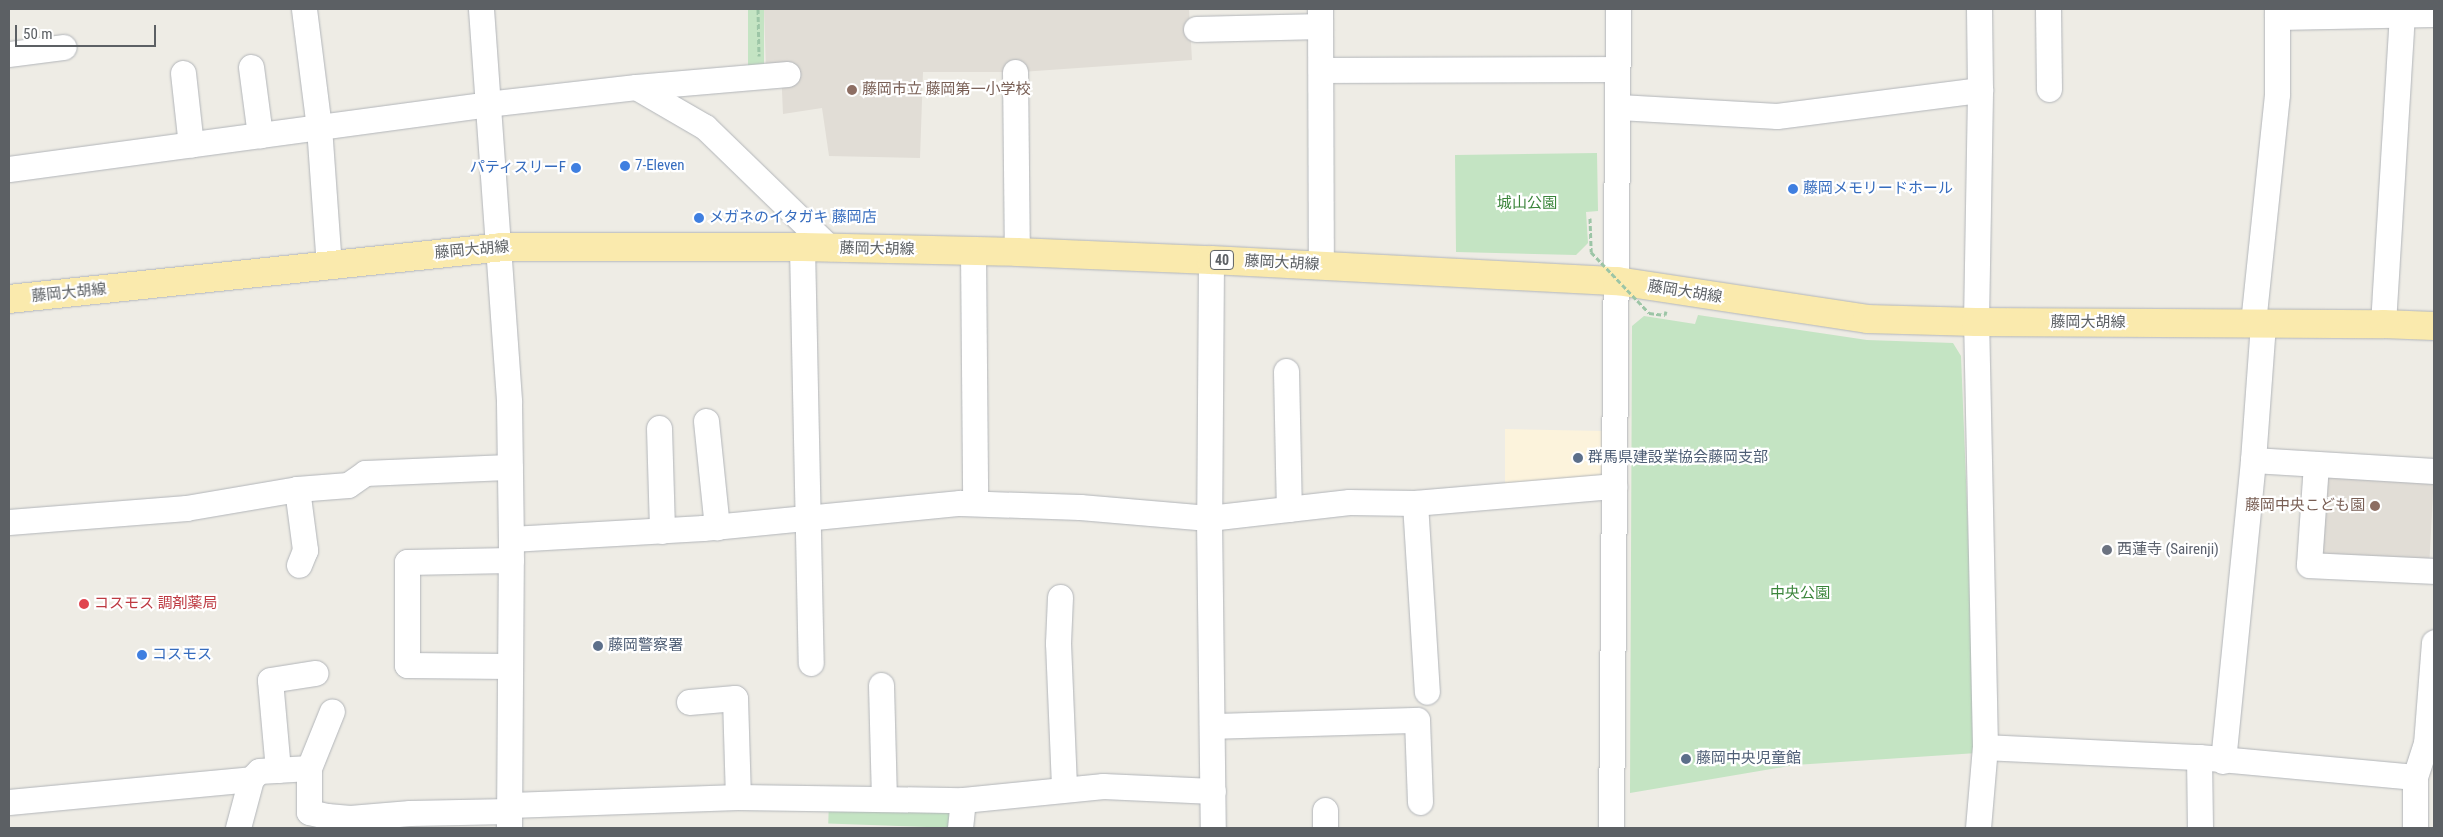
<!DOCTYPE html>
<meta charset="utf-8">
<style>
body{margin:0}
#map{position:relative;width:2443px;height:837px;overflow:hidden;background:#eeece5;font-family:"Roboto Condensed","Noto Sans JP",sans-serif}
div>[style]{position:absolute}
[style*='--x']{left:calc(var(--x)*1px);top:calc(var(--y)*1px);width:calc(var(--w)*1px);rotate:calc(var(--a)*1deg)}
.commercial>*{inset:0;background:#fcf3dc}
.education>*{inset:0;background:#e1ddd6;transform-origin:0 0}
.green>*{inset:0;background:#c4e4c3;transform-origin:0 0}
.path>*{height:3px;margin-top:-1.5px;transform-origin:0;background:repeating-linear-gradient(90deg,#9cc5a6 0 5px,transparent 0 7.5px)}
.roads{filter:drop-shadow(0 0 1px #b2b5b9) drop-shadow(0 0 1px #b2b5b9)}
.minor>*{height:25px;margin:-12.5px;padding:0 12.5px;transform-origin:12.5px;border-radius:12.5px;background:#fff}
.major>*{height:28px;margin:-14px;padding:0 14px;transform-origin:14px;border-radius:14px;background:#faeaad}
.path-bridge>*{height:3px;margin-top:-1.5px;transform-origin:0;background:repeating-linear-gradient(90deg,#9cc5a6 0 5px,transparent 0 7.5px)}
.dots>*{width:14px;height:14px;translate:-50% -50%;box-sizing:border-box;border:2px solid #fff;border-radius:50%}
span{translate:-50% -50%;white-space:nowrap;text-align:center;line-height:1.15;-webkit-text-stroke:4.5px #fff;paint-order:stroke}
.shield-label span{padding:1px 4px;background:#fff;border:1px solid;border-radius:4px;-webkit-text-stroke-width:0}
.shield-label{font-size:14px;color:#5c6064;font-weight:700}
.education-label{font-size:15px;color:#785e54}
.left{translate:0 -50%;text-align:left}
.right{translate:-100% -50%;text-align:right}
.shop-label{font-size:15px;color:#366cbe}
.park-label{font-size:15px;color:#3b853b}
.street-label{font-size:15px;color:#5c6064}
.service-label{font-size:15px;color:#4e5e75}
.worship-label{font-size:15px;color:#5b616d}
.health-label{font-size:15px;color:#be3a42}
.frame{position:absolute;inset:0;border:10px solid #5c6064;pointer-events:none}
.scale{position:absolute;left:15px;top:25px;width:141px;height:22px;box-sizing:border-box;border:2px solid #5c6064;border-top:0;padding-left:6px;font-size:15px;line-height:18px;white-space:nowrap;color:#5c6064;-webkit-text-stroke:4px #fff;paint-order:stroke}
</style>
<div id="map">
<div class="commercial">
<div style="clip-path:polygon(1505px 429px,1605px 431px,1605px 480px,1505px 490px)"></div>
</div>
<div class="education">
<div style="clip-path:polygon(764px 9px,1189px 9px,1192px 60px,1021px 72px,923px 72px,920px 158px,829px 156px,822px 108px,783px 114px,781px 68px,766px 69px)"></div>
<div style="left:2319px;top:471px;width:115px;height:92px;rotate:3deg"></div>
</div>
<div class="green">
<div style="left:748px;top:9px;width:16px;height:62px"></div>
<div style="clip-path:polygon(1597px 153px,1598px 211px,1586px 212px,1588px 243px,1576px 255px,1456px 252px,1455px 155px)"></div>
<div style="clip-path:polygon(1698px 315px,1867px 340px,1953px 343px,1961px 356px,1977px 753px,1795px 765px,1630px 793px,1632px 326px,1644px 316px,1695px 324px)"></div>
<div style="left:956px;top:804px;width:24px;height:127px;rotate:92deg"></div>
</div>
<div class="path">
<div style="--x:758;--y:9;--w:47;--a:88.8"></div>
<div style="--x:1590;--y:218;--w:34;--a:88"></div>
<div style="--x:1649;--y:313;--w:16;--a:7"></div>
<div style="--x:1665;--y:315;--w:4;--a:-76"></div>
</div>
<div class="roads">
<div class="minor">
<div style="--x:304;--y:9;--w:119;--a:82.8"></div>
<div style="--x:319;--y:127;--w:138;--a:85.9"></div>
<div style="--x:481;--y:9;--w:394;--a:85.9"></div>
<div style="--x:509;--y:402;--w:137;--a:89.2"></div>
<div style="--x:511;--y:539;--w:289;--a:90.4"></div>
<div style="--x:1320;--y:9;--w:256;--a:89.8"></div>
<div style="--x:2048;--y:9;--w:80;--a:89.3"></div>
<div style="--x:2277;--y:17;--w:157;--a:-1.1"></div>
<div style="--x:1196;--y:29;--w:124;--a:-1.4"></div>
<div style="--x:9;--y:54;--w:55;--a:-7.3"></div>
<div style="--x:251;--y:67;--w:69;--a:82.5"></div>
<div style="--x:1321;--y:70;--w:296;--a:-0.2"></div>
<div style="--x:1015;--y:72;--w:180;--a:89.4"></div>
<div style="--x:183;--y:73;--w:72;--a:83.7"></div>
<div style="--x:636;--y:87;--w:152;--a:-4.9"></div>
<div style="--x:1619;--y:107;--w:158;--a:3.3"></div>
<div style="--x:1777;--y:116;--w:205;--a:-7.3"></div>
<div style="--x:9;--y:169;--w:482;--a:-7.7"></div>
<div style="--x:487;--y:104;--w:150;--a:-6.5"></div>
<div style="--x:636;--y:87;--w:80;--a:30.1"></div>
<div style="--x:705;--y:127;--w:174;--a:44.1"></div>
<div style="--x:802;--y:247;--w:416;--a:88.8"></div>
<div style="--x:973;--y:251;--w:252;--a:89.5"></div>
<div style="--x:1211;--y:260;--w:258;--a:90.4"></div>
<div style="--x:1209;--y:518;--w:310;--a:89.3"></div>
<div style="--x:2253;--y:323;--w:230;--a:-84"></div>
<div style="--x:2277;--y:94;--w:85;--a:-90"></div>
<div style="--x:2383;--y:324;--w:311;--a:-86.5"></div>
<div style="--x:1286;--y:371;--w:138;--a:88.8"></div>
<div style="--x:706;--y:421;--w:107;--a:84.1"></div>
<div style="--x:659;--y:428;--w:103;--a:88.3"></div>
<div style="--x:2253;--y:460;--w:181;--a:3.5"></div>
<div style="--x:2316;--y:464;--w:101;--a:94"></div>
<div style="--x:2309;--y:565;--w:125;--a:2.7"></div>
<div style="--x:297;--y:489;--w:62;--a:82.5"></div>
<div style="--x:305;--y:550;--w:16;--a:112"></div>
<div style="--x:1415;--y:503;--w:189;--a:86.4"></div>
<div style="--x:9;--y:522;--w:178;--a:-4.5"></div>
<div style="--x:186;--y:508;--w:113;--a:-9.7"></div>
<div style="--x:297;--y:489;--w:51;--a:-4.5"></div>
<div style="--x:348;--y:485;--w:21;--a:-35"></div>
<div style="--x:365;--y:473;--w:145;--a:-2.4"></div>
<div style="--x:511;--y:539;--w:192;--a:-3.3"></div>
<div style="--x:703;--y:528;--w:258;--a:-5.6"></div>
<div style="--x:960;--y:503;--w:120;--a:1.9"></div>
<div style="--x:1080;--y:507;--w:129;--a:4.9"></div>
<div style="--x:1209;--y:518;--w:141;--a:-6.5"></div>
<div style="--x:1349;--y:502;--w:66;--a:0.9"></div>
<div style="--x:1415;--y:503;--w:200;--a:-4.9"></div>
<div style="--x:1060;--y:597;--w:46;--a:92.5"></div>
<div style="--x:1058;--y:643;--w:146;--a:87.6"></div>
<div style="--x:510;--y:666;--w:103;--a:-179.4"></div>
<div style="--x:407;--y:665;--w:103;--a:-90"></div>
<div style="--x:407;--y:562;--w:104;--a:-1.1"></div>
<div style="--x:881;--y:685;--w:114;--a:88.5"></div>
<div style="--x:689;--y:702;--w:46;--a:-5"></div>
<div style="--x:735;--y:698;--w:99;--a:88.3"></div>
<div style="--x:1212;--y:726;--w:205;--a:-1.7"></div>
<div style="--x:1417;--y:720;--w:82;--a:87.9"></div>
<div style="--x:1985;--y:747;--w:214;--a:2.7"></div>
<div style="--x:2223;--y:761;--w:302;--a:-84.3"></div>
<div style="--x:2253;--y:460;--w:137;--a:-85.8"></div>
<div style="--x:309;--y:768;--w:61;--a:-68"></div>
<div style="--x:278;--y:770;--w:90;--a:-95.1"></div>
<div style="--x:270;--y:680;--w:46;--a:-8.8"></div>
<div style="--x:2415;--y:777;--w:51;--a:90"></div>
<div style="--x:251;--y:779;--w:11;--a:-45"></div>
<div style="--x:259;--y:771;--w:50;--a:-3.4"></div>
<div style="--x:309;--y:768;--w:44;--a:90"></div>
<div style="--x:309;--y:812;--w:18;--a:13"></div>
<div style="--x:327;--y:816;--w:23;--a:5"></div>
<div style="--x:350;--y:818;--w:60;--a:-4.8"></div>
<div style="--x:410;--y:813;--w:100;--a:-1.1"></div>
<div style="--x:9;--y:802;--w:243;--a:-5.4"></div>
<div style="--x:251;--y:779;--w:51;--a:104.9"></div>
<div style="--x:510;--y:805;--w:228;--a:-2"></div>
<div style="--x:738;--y:797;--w:225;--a:0.8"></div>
<div style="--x:963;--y:800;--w:141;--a:-5.7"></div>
<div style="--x:1103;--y:786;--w:110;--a:2.6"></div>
<div style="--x:960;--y:828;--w:28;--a:-84"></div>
<div style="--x:1325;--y:828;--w:18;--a:-90"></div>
<div style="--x:1611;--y:828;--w:819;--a:-89.51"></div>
<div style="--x:1978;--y:828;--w:81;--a:-85.1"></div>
<div style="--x:1985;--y:747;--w:425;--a:-91.2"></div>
<div style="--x:1976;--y:322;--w:232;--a:-89"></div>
<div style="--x:1980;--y:90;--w:81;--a:-90.7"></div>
<div style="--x:2200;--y:828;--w:71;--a:-90.8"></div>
<div style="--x:2199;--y:757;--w:217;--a:5.3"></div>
<div style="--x:2415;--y:777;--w:35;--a:-72"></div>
<div style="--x:2426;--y:744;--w:102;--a:-85.5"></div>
</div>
<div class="major">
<div style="--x:9;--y:299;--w:494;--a:-6"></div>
<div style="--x:500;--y:247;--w:302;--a:0"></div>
<div style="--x:802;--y:247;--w:215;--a:1.3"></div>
<div style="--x:1017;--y:252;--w:194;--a:2.4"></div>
<div style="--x:1211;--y:260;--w:407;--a:3"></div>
<div style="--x:1617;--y:281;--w:253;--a:8.6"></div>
<div style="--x:1867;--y:319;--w:109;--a:1.6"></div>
<div style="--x:1976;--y:322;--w:407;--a:0.3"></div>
<div style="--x:2383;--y:324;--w:51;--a:2.2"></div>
</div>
</div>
<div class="path-bridge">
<div style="--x:1591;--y:252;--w:84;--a:46.4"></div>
</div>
<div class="dots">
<div style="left:852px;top:90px;background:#8d6e63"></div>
<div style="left:625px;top:166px;background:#3f7fe0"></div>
<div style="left:576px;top:168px;background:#3f7fe0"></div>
<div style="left:1793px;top:189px;background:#3f7fe0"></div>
<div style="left:699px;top:218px;background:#3f7fe0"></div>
<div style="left:1578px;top:458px;background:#5c6f8a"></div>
<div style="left:2375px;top:506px;background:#8d6e63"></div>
<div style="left:2107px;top:550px;background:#6b7280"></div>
<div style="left:84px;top:604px;background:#e0444e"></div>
<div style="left:598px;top:646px;background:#5c6f8a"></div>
<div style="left:142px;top:655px;background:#3f7fe0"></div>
<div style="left:1686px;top:759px;background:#5c6f8a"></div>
</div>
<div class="shield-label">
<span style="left:1222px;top:260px">40</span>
</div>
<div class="education-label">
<span class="left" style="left:862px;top:90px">藤岡市立 藤岡第一小学校</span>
<span class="right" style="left:2365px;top:506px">藤岡中央こども園</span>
</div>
<div class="shop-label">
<span class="left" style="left:635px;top:166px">7-Eleven</span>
<span class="right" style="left:566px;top:168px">パティスリーF</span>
<span class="left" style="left:1803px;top:189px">藤岡メモリードホール</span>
<span class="left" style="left:709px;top:218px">メガネのイタガキ 藤岡店</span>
<span class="left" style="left:152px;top:655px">コスモス</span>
</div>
<div class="park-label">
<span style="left:1527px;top:204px">城山公園</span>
<span style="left:1800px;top:594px">中央公園</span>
</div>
<div class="street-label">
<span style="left:877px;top:249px;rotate:1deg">藤岡大胡線</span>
<span style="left:472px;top:250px;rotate:-5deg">藤岡大胡線</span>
<span style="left:1282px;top:263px;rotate:3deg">藤岡大胡線</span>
<span style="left:1685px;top:292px;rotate:9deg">藤岡大胡線</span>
<span style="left:69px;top:293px;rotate:-6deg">藤岡大胡線</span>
<span style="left:2088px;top:323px">藤岡大胡線</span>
</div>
<div class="service-label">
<span class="left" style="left:1588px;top:458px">群馬県建設業協会藤岡支部</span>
<span class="left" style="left:608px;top:646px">藤岡警察署</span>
<span class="left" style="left:1696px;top:759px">藤岡中央児童館</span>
</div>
<div class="worship-label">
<span class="left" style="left:2117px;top:550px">西蓮寺 (Sairenji)</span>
</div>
<div class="health-label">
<span class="left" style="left:94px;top:604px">コスモス 調剤薬局</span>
</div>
<div class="frame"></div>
<div class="scale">50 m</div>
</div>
